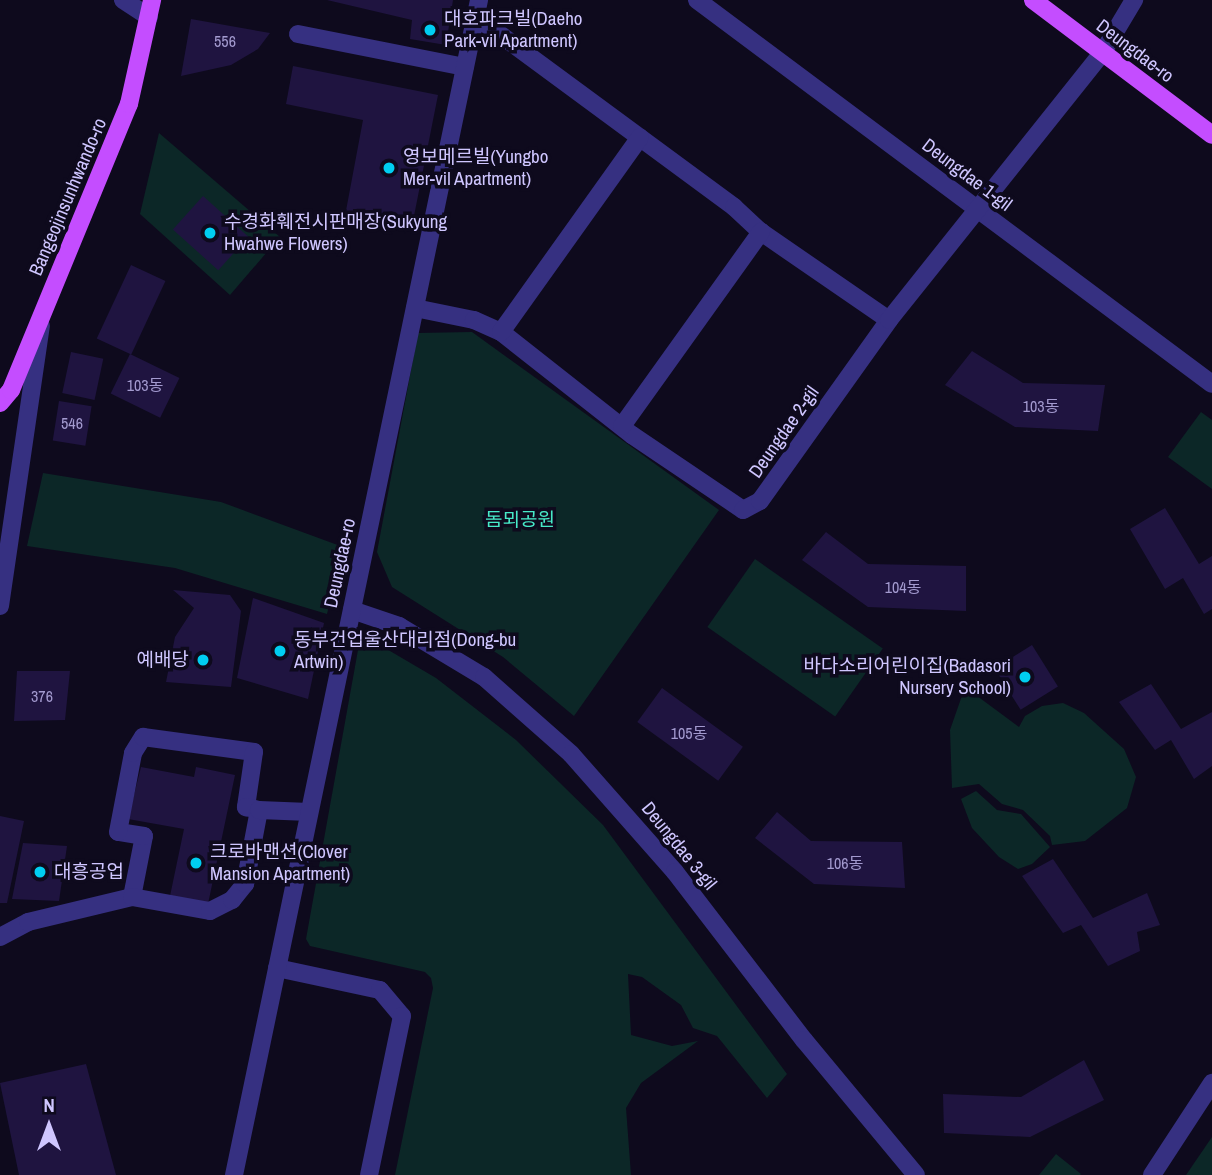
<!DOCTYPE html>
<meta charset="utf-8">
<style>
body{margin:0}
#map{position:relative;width:1212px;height:1175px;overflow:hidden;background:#0e0a1d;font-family:"Archivo Narrow","Noto Sans KR",sans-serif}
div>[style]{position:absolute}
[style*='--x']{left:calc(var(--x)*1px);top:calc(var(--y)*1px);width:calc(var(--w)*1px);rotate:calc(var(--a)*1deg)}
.green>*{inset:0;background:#0c2727;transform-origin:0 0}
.building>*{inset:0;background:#1f1440;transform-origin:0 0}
.minor>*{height:18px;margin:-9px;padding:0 9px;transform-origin:9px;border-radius:9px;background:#363081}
.major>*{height:18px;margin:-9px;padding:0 9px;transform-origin:9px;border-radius:9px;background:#c44dff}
.dots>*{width:19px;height:19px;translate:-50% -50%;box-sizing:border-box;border:4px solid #0e0a1d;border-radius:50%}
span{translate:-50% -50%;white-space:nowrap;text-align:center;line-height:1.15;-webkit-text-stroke:7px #0e0a1d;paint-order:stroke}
.number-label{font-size:16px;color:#a39acf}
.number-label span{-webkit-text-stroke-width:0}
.poi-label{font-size:19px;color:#cfc6ff}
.left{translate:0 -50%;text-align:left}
.right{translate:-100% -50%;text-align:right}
.street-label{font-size:19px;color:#cfc6ff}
.park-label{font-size:19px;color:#47e9c8}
.north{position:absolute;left:14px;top:1091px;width:70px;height:70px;-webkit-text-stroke:5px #0e0a1d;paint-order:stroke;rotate:0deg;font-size:19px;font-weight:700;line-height:28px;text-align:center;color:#cfc6ff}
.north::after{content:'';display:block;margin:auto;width:24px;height:32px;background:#cfc6ff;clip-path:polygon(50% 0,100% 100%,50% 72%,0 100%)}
</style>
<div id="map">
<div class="green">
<div style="clip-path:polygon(159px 133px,280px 237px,230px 295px,140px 214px)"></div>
<div style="clip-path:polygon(472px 332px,719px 510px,574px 716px,503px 657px,392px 587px,377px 552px,418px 333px)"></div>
<div style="clip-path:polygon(1201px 412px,1212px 420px,1212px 489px,1168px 457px)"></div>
<div style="clip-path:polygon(43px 473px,221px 502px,343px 547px,327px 614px,175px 568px,27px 546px)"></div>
<div style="left:755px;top:559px;width:156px;height:83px;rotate:35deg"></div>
<div style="clip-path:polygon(373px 641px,436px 678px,516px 740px,603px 825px,787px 1074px,767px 1098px,717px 1036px,693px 1028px,681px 1005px,642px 977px,628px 974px,631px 1035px,672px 1046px,698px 1041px,641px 1083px,626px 1108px,631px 1175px,395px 1175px,433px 988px,431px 978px,425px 972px,310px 946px,306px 939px,358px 650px)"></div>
<div style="clip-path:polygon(965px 687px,1019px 727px,1025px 716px,1042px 706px,1063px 703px,1084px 713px,1124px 749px,1136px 777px,1127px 808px,1085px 841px,1052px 845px,1050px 836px,1023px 810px,1002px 804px,979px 784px,952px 788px,950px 730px)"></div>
<div style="clip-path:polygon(976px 791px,997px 810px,1021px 814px,1050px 847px,1032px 864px,1018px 869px,999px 857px,972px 828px,961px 799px)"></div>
<div style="clip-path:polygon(1212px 1137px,1212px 1175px,1186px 1175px)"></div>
<div style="clip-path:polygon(1056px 1154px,1081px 1174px,1080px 1175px,1039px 1175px)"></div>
</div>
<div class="building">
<div style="clip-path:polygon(327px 0,453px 0,446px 45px,410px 39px,412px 20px)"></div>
<div style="clip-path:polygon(191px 19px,270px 33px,258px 49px,231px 65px,181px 76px)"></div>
<div style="clip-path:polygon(293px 66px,438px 95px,412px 226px,345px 216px,363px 120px,286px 104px)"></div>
<div style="left:203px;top:196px;width:61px;height:45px;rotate:42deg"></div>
<div style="left:131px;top:265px;width:38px;height:81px;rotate:25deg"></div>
<div style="clip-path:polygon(972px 351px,1023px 383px,1105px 385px,1098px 431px,1015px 427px,945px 385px)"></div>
<div style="left:71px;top:352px;width:33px;height:42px;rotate:12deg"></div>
<div style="left:130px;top:354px;width:55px;height:44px;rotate:26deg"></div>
<div style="left:59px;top:401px;width:33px;height:40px;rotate:9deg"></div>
<div style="clip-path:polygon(1165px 508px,1199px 564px,1212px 556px,1212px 609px,1204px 614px,1183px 578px,1165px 589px,1130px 529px)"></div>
<div style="clip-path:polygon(826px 532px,868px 564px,966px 566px,966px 611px,868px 607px,802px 560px)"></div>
<div style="clip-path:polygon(173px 590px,230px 595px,241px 611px,231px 687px,166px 682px,175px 637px,194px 608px)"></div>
<div style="clip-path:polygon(253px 598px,324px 623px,308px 699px,237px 678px)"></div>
<div style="left:1032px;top:645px;width:49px;height:44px;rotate:58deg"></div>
<div style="clip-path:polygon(17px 671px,70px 671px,65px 720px,14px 721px)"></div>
<div style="clip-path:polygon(1151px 684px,1181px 729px,1212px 712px,1212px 766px,1194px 779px,1171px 740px,1155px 750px,1119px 702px)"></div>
<div style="left:662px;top:688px;width:100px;height:42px;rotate:36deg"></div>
<div style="clip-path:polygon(141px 767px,194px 777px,196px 767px,235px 775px,208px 904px,170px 896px,184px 829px,128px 819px)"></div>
<div style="clip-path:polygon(777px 812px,811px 841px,902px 842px,905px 888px,814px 884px,755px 838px)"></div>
<div style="clip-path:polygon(0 816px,24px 821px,7px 903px,0 903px)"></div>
<div style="clip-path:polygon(23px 843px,67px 846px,59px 901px,12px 899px)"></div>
<div style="clip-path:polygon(1053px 859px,1093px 918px,1147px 893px,1160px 925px,1137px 932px,1140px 951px,1108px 966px,1081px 925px,1063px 933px,1022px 876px)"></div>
<div style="clip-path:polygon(1084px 1060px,1104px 1100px,1030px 1137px,944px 1133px,943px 1094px,1021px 1097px)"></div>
<div style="clip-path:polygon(86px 1064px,116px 1175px,19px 1175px,0 1083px)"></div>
</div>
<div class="minor">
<div style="--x:123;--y:0;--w:31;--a:33"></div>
<div style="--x:697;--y:0;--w:642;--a:36.71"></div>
<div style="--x:475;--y:16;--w:322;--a:36.4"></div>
<div style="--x:734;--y:207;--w:37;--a:43"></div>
<div style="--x:761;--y:232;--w:155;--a:34.5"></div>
<div style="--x:298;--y:34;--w:170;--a:11.2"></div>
<div style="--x:415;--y:308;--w:60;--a:11.5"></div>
<div style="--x:474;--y:320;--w:30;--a:24"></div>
<div style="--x:501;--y:332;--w:167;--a:38.2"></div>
<div style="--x:632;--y:435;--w:134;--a:34"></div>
<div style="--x:743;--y:510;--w:19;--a:-28"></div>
<div style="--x:760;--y:501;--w:222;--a:-54.5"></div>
<div style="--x:889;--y:320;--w:343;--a:-51.4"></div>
<div style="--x:1103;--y:52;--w:61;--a:-59.2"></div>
<div style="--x:501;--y:332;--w:239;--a:-54.5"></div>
<div style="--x:622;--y:426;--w:239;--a:-54.4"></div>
<div style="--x:0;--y:606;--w:283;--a:-81.7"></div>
<div style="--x:352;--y:610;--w:50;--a:18.8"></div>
<div style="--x:399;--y:626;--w:99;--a:31"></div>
<div style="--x:484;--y:677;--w:116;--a:41.5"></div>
<div style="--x:571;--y:754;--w:157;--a:48.6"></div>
<div style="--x:675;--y:872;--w:212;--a:52.5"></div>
<div style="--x:804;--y:1040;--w:175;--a:50.3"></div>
<div style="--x:132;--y:897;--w:62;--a:-78.9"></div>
<div style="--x:144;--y:836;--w:26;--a:-171"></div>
<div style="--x:118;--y:832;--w:80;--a:-79.2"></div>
<div style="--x:133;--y:753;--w:19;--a:-58"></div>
<div style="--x:143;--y:737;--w:112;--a:7.7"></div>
<div style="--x:254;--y:752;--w:56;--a:98.3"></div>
<div style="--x:246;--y:807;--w:13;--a:13"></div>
<div style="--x:0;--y:937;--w:32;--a:-28"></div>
<div style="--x:28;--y:922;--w:107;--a:-13.5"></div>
<div style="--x:132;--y:897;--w:79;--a:10.2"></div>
<div style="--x:210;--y:911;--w:25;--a:-27"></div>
<div style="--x:232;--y:900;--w:21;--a:-51"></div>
<div style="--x:245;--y:884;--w:75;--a:-79.3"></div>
<div style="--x:259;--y:810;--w:50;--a:2.3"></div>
<div style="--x:277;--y:968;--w:105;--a:12.1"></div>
<div style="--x:380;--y:990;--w:34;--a:50"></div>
<div style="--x:402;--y:1016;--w:162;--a:101.7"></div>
<div style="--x:234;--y:1175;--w:1200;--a:-78.22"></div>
<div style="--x:1152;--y:1175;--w:110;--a:-56.9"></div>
</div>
<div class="major">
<div style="--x:1033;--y:0;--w:224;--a:37"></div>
<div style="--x:0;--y:403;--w:17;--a:-50"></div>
<div style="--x:11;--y:390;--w:309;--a:-67.6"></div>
<div style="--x:129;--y:104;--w:107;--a:-77.5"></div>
</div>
<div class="dots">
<div style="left:430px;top:30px;background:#00cef1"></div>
<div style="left:389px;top:168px;background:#00cef1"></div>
<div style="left:210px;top:233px;background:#00cef1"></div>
<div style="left:280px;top:651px;background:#00cef1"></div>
<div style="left:203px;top:660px;background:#00cef1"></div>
<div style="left:1025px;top:677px;background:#00cef1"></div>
<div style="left:196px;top:863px;background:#00cef1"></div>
<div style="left:40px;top:872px;background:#00cef1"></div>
</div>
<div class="number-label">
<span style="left:225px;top:41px">556</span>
<span style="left:145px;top:385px">103동</span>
<span style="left:1041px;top:406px">103동</span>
<span style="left:72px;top:423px">546</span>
<span style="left:903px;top:587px">104동</span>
<span style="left:42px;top:696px">376</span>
<span style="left:689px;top:733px">105동</span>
<span style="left:845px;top:863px">106동</span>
</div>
<div class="poi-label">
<span class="left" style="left:444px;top:30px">대호파크빌(Daeho<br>Park-vil Apartment)</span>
<span class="left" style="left:403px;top:168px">영보메르빌(Yungbo<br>Mer-vil Apartment)</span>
<span class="left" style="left:224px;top:233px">수경화훼전시판매장(Sukyung<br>Hwahwe Flowers)</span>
<span class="left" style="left:294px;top:651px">동부건업울산대리점(Dong-bu<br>Artwin)</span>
<span class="right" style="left:189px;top:660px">예배당</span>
<span class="right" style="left:1011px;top:677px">바다소리어린이집(Badasori<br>Nursery School)</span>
<span class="left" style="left:210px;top:863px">크로바맨션(Clover<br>Mansion Apartment)</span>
<span class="left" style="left:54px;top:872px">대흥공업</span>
</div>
<div class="street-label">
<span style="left:1135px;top:51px;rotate:37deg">Deungdae-ro</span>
<span style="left:967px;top:175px;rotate:37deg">Deungdae 1-gil</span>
<span style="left:68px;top:197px;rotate:-67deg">Bangeojinsunhwando-ro</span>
<span style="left:784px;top:432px;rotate:-55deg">Deungdae 2-gil</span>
<span style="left:340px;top:563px;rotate:-78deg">Deungdae-ro</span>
<span style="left:679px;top:846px;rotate:51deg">Deungdae 3-gil</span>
</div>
<div class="park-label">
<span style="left:520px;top:520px">돔뫼공원</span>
</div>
<div class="north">N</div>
</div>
